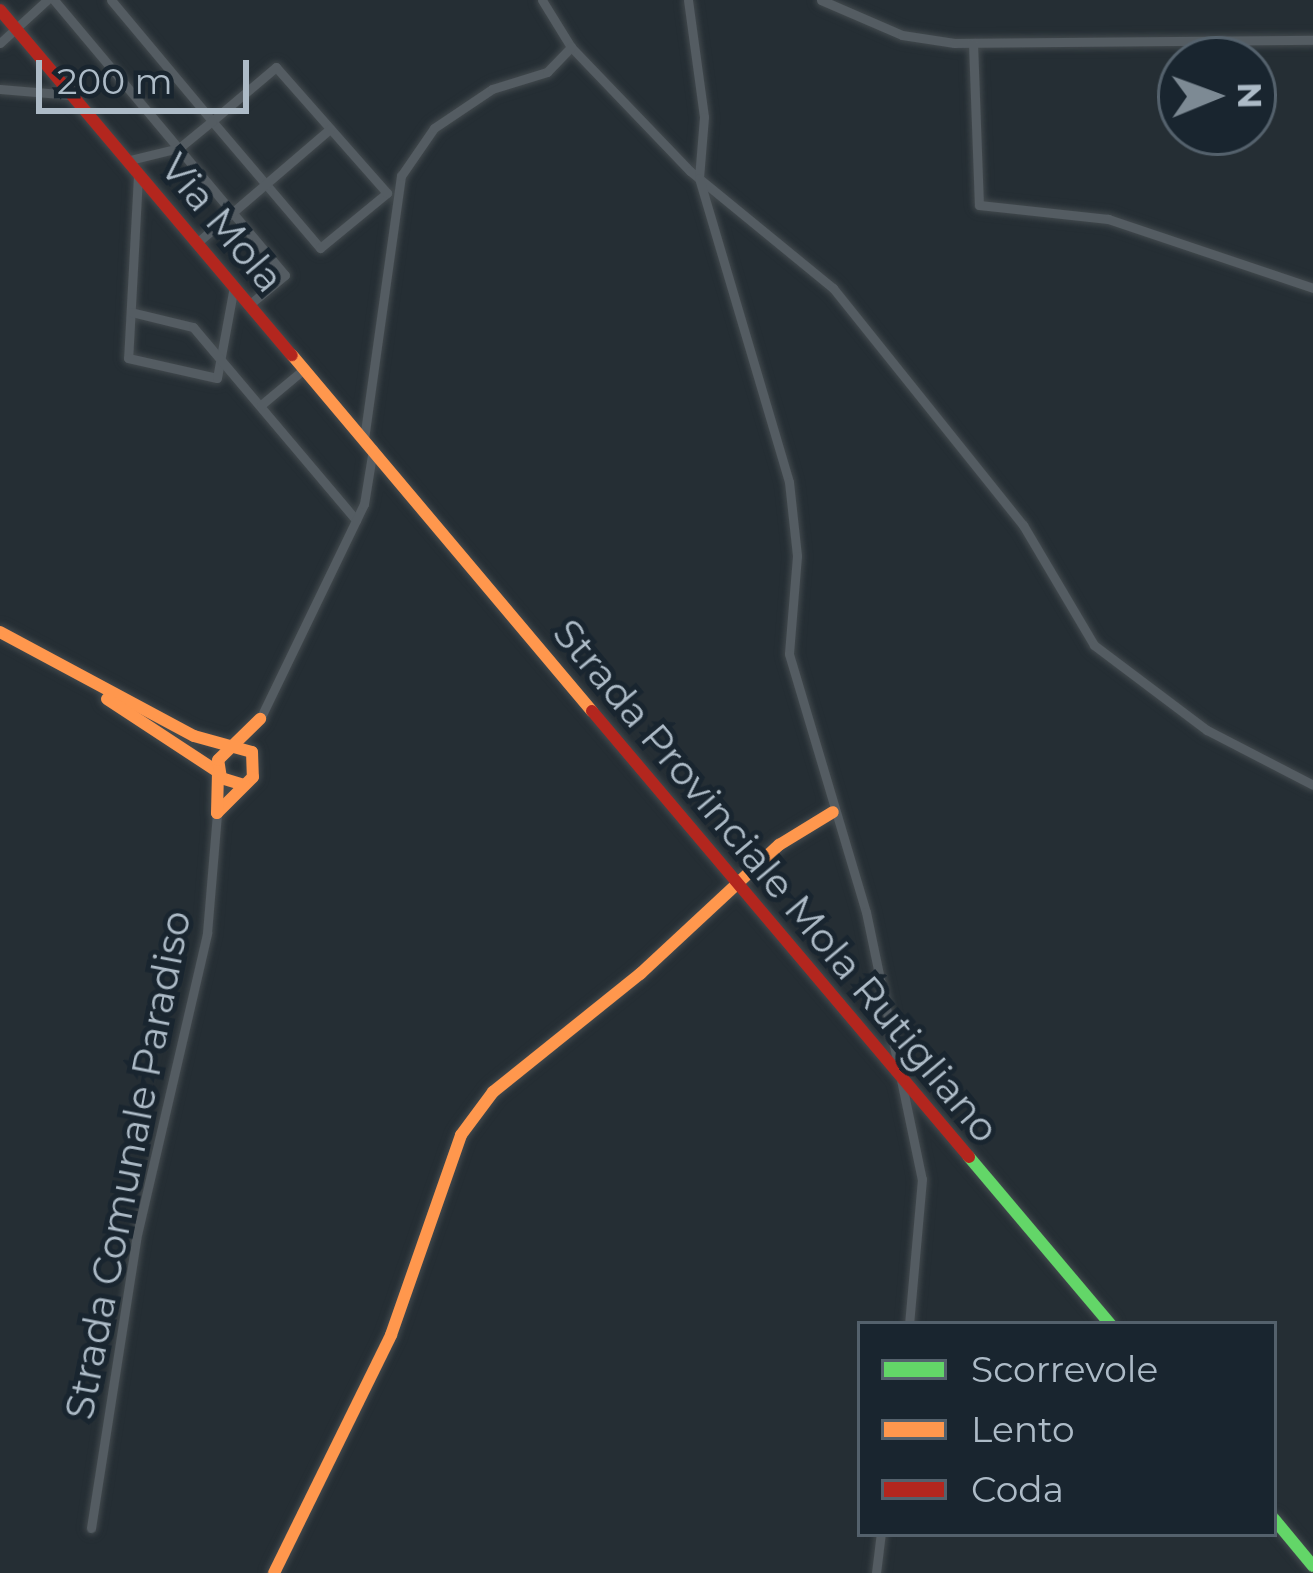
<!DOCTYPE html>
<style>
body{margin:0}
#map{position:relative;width:1313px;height:1573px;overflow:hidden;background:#252e34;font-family:Montserrat,sans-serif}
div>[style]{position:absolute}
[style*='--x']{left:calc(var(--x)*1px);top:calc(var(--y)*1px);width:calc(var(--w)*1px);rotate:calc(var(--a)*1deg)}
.roads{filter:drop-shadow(0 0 3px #434a4e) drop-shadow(0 0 3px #434a4e)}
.street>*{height:9px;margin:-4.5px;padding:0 4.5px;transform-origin:4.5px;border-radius:4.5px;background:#545c62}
.fast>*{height:12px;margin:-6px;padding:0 6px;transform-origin:6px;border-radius:6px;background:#63d668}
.slow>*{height:12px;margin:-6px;padding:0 6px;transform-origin:6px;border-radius:6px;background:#ff974d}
.jam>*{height:12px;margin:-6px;padding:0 6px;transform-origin:6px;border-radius:6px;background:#b3261e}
span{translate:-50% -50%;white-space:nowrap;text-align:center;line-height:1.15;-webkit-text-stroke:10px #19252f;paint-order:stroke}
.street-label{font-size:39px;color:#adbbc7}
.legend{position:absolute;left:857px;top:1321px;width:420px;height:216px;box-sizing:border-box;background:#19252f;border:3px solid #54616c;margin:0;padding:15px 21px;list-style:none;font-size:36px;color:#adbbc7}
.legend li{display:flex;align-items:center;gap:24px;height:60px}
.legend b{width:60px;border:3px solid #54616c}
.north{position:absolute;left:1157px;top:36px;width:120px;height:120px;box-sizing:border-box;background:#19252f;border:3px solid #54616c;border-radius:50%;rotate:89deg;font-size:33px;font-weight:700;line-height:48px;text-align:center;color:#adbbc7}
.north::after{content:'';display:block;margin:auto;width:42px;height:54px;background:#7d8a94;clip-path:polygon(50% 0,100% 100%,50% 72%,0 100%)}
.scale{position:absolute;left:36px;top:60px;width:213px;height:54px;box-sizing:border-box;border:6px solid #adbbc7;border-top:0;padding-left:15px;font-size:36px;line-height:42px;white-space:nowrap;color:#adbbc7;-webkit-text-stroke:9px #19252f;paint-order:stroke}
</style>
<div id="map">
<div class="roads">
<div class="street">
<div style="--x:54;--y:0;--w:359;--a:50"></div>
<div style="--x:285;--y:275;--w:45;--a:140.4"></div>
<div style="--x:111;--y:0;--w:158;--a:50.1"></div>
<div style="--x:212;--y:121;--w:167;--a:49.6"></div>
<div style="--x:320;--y:248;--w:87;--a:-39.4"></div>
<div style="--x:387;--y:193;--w:168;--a:-131.4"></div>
<div style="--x:276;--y:67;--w:84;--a:139.8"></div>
<div style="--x:212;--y:121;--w:43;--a:140.7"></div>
<div style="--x:179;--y:148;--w:50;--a:166.2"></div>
<div style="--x:542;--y:0;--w:55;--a:58.3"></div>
<div style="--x:571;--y:47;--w:172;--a:46.2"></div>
<div style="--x:690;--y:171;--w:185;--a:39.3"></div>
<div style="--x:833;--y:288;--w:304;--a:51.3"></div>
<div style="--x:1023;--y:525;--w:139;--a:59.4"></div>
<div style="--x:1094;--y:645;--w:141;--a:37"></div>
<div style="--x:1207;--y:730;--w:119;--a:27.4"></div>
<div style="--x:688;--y:0;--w:118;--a:82.2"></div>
<div style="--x:704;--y:117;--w:61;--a:94.7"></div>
<div style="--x:699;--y:178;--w:317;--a:73.5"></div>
<div style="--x:789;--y:482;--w:74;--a:83.8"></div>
<div style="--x:797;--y:556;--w:98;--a:94.7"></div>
<div style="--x:789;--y:654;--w:269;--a:73.4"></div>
<div style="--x:866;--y:912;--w:273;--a:78.2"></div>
<div style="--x:922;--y:1179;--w:146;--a:95.1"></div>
<div style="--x:821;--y:0;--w:88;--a:23.4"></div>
<div style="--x:902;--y:35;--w:53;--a:8.7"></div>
<div style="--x:954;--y:43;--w:359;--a:-0.5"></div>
<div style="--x:0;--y:43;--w:64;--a:-42.5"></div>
<div style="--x:973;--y:43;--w:162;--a:87.9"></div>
<div style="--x:979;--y:205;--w:130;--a:6.2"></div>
<div style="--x:1108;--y:219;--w:216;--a:18.6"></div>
<div style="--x:0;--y:89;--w:72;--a:4.8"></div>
<div style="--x:138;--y:176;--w:182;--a:93.1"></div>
<div style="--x:128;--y:358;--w:91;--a:12.7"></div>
<div style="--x:217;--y:378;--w:94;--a:-79.5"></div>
<div style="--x:198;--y:242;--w:174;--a:-40.6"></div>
<div style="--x:131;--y:312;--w:64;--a:13.6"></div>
<div style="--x:193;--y:327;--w:253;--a:49.8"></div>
<div style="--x:261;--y:405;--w:56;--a:-39.9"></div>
<div style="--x:364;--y:439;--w:266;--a:-82"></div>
<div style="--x:401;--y:176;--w:58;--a:-55.5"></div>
<div style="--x:434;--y:128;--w:70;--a:-33.9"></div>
<div style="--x:492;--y:89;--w:58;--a:-17.2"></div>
<div style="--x:547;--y:72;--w:35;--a:-46"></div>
<div style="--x:260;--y:719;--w:239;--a:-64.2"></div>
<div style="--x:364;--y:504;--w:56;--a:-80.7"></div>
<div style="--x:91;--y:1528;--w:292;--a:-81.1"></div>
<div style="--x:136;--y:1239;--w:314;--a:-76.9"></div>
<div style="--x:207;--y:933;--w:120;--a:-85.2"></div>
<div style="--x:876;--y:1573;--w:39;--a:-83"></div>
</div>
<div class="fast">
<div style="--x:969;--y:1157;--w:219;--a:49.8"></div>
<div style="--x:1274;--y:1519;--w:61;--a:50.3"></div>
</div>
<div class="slow">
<div style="--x:292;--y:355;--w:466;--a:49.9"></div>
<div style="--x:0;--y:632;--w:220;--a:28.2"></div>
<div style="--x:194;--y:736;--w:60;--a:15.4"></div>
<div style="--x:252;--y:752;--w:25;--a:88"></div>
<div style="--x:253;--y:777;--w:51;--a:135"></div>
<div style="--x:107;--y:699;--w:133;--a:33.3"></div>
<div style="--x:218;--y:772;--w:41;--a:91.4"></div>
<div style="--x:244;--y:785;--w:24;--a:-163"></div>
<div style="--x:221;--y:778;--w:18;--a:-99"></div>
<div style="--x:218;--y:760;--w:59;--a:-44.3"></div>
<div style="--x:274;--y:1573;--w:265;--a:-63.8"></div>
<div style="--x:391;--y:1335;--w:212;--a:-70.7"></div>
<div style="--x:461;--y:1135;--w:54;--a:-53.3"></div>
<div style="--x:493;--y:1092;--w:189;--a:-38.8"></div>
<div style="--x:640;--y:974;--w:190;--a:-42.9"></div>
<div style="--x:779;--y:845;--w:63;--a:-31.4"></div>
</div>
<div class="jam">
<div style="--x:0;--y:10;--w:452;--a:49.8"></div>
<div style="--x:592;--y:711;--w:584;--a:49.79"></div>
</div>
</div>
<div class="street-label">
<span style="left:222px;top:223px;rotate:50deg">Via Mola</span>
<span style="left:776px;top:881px;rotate:50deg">Strada Provinciale Mola Rutigliano</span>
<span style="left:128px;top:1165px;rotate:-79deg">Strada Comunale Paradiso</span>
</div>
<ul class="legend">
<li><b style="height:15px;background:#63d668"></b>Scorrevole</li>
<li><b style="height:15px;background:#ff974d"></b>Lento</li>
<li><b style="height:15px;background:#b3261e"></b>Coda</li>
</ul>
<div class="north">N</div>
<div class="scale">200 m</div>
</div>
